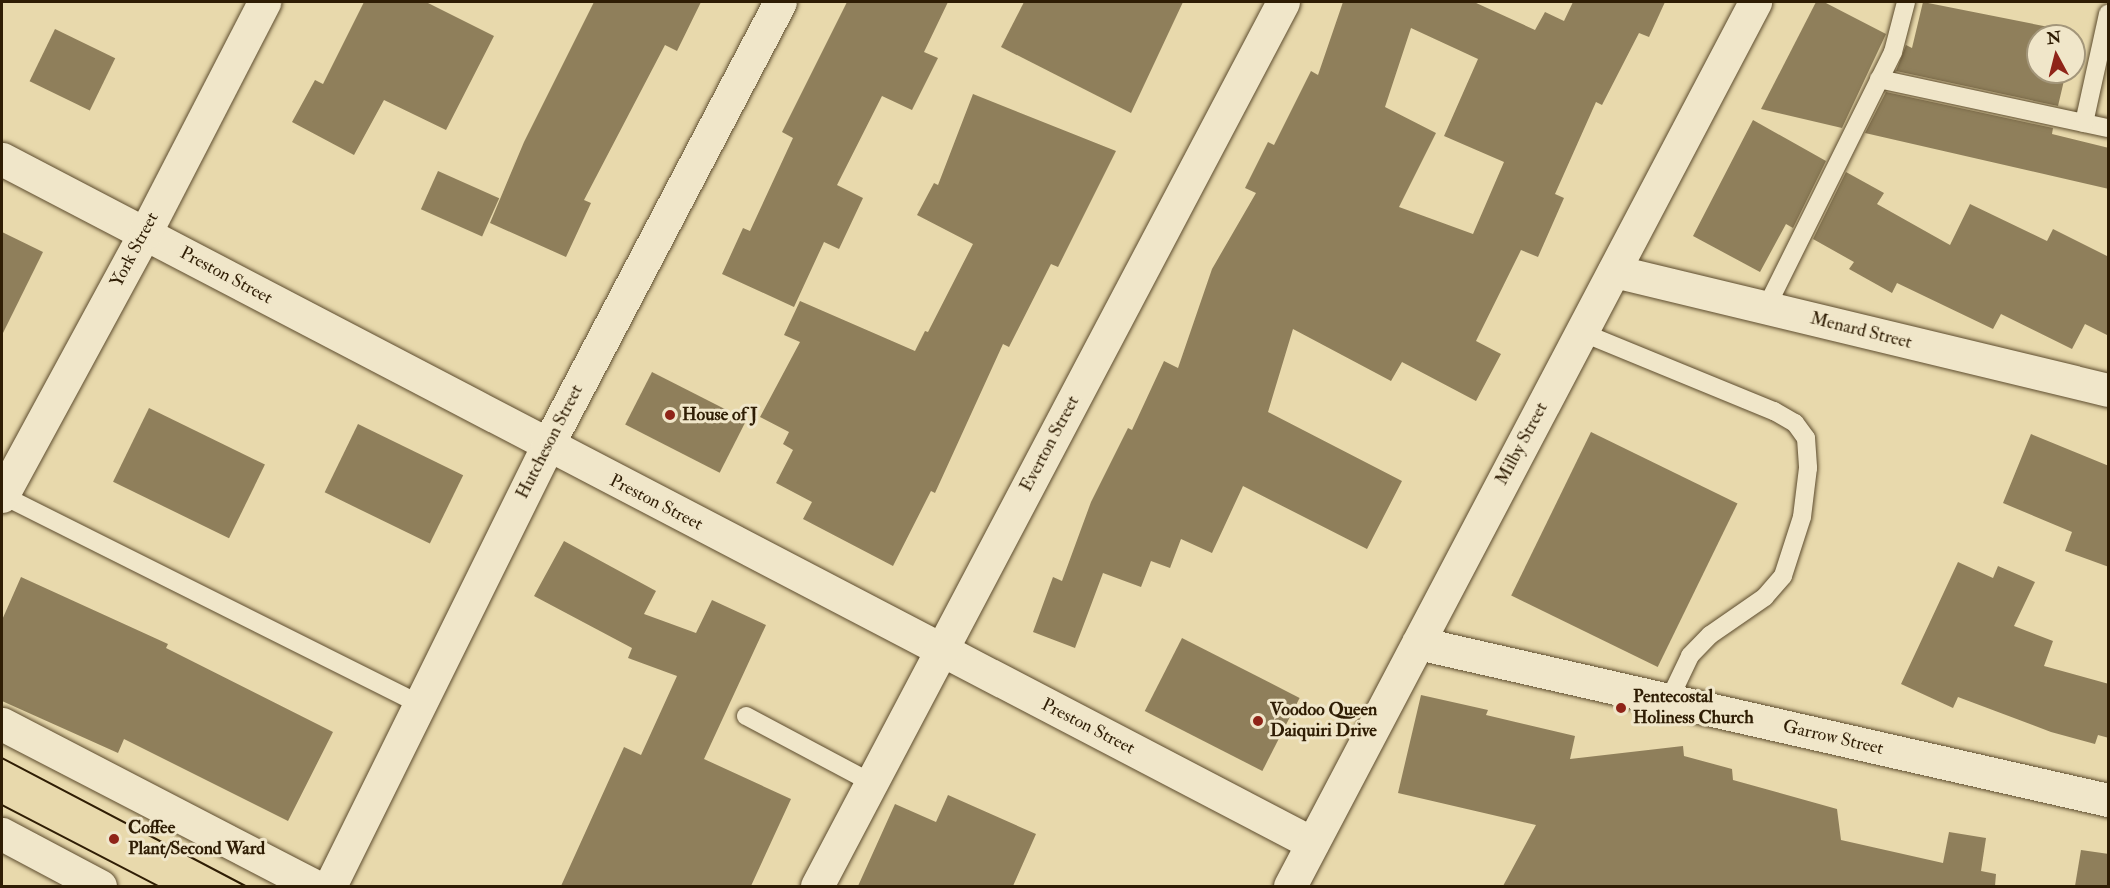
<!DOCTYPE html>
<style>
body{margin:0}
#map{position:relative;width:2110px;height:888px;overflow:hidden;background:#e8d9ac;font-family:"IM FELL Double Pica",serif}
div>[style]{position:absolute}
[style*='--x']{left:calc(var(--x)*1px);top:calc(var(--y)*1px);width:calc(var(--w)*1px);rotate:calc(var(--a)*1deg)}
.building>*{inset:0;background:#8f7f5b;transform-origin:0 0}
.roads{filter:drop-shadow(0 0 2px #5d4c2e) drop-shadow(0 0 2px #5d4c2e)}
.service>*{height:18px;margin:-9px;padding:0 9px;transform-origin:9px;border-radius:9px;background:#f0e6c9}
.minor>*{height:33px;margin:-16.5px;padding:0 16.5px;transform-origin:16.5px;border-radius:16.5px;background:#f0e6c9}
.tertiary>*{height:33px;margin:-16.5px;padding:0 16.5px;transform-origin:16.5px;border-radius:16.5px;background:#f0e6c9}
.secondary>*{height:33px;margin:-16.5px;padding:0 16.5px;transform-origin:16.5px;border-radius:16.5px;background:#f0e6c9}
.tram>*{height:1.5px;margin:-0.75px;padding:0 0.75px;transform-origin:0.75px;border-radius:0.75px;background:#2f1d04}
.dots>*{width:16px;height:16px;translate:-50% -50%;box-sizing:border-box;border:3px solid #f0e6c9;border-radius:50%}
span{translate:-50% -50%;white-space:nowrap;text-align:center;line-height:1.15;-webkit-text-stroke:6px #f0e6c9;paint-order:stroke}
.street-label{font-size:18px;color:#2f1d04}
.poi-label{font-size:18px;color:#2f1d04;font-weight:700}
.left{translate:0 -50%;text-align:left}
.frame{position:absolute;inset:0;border:3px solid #2f1d04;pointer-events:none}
.north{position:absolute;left:2026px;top:24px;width:60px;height:60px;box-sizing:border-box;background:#f0e6c9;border:2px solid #a3967a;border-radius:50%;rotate:353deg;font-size:16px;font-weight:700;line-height:24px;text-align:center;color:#2f1d04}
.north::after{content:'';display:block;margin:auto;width:21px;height:27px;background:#8f2418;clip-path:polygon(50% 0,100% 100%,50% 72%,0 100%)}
</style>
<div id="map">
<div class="building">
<div style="clip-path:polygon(364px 2px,426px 2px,494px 36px,446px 130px,384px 100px,354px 155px,292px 122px,315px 80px,323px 84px)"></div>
<div style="clip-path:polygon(594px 2px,701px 2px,677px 51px,665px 45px,584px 200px,591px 203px,566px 257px,490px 223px,524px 142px)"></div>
<div style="clip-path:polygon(847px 2px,948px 2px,924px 52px,938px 58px,912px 110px,882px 96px,837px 185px,863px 198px,839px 249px,824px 242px,794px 307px,722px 274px,743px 228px,750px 231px,793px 138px,782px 132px)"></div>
<div style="clip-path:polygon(1024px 2px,1183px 2px,1131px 113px,1001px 47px)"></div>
<div style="clip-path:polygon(evenodd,1343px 2px,1474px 2px,1535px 30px,1545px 12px,1564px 21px,1573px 2px,1665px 2px,1649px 37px,1639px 33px,1602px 105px,1596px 102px,1555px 194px,1564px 198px,1538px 257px,1521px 250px,1476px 341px,1501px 354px,1476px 401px,1402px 362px,1391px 381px,1293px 329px,1268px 412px,1402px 481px,1367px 549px,1243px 486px,1212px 553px,1181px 539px,1170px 568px,1151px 561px,1141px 587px,1103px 573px,1075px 648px,1033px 632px,1053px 577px,1062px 581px,1091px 502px,1128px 428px,1132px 430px,1164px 361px,1178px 368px,1212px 269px,1256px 193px,1245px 188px,1268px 142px,1274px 145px,1311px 71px,1318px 75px,1343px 2px,1411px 28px,1478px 59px,1444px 136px,1504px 162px,1473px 234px,1399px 207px,1436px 133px,1385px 107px,1411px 28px)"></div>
<div style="clip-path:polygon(1816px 2px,1824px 2px,1886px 34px,1842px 128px,1761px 109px)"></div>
<div style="clip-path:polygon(1923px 2px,2069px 31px,2069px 34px,2074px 35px,2074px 37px,2038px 36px,2038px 72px,2066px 72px,2058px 106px,1896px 71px,1906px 45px,1912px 48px)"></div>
<div style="left:55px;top:29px;width:67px;height:58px;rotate:26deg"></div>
<div style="clip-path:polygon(1886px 92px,2053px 128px,2052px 134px,2109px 148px,2109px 189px,1865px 133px)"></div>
<div style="clip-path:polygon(973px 94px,1116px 151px,1058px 267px,1051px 264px,1009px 347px,1003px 344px,935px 493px,931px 491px,893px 566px,803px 519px,812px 502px,776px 483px,793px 450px,783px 444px,789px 432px,760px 417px,800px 342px,784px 335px,800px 301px,915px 351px,925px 331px,928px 332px,973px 244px,917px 215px,934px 183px,938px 185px)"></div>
<div style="clip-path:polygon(1753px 120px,1826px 161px,1793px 228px,1786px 224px,1760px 272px,1693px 236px)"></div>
<div style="left:438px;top:171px;width:67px;height:42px;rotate:24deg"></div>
<div style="clip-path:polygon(1846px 172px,1884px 193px,1877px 204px,1950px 245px,1970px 204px,2047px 241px,2053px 229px,2109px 257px,2109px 336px,2085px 324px,2072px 349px,2001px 314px,1993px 329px,1897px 283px,1892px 293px,1849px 269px,1854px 262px,1813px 239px)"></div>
<div style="clip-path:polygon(2px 232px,43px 252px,2px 335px)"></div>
<div style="left:652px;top:372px;width:106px;height:59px;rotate:27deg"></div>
<div style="left:149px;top:408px;width:129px;height:82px;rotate:26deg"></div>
<div style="left:358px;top:424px;width:117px;height:76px;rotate:26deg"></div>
<div style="left:1591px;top:432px;width:163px;height:182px;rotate:26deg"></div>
<div style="clip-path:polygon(2031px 434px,2109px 466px,2109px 567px,2065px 551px,2072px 532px,2003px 503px)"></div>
<div style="clip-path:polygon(564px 541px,656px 591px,644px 614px,696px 633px,712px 600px,766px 625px,704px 759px,791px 799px,751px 886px,561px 886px,624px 747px,641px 755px,677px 676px,628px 658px,632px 648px,534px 596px)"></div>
<div style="clip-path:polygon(1958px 562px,1993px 578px,1998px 566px,2035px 582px,2014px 626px,2053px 641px,2044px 666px,2109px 684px,2109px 738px,2098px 735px,2095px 744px,2051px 732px,1958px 697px,1953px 708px,1901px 684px)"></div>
<div style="clip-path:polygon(21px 577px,168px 644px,166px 648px,333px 732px,288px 821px,124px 739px,118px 753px,2px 701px,2px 620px)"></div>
<div style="left:1182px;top:638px;width:132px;height:82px;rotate:27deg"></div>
<div style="clip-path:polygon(1421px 695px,1488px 710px,1486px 715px,1575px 736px,1570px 759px,1683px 746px,1684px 756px,1732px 769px,1733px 780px,1837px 809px,1841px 840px,1943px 863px,1949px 832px,1986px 838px,1981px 871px,1996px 874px,1995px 886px,1503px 886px,1536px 825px,1398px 793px)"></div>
<div style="clip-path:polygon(948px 795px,1036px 834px,1013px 886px,858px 886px,895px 804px,936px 822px)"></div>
<div style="clip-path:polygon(2081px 850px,2109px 854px,2109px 886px,2075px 886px)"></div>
</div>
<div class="roads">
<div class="service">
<div style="--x:1879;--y:79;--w:234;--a:12.1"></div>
<div style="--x:2084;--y:123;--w:112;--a:-77.6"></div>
<div style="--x:1766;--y:308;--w:286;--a:-63.6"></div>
<div style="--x:1893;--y:52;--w:52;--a:-75.4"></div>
<div style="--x:1581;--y:332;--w:209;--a:22.3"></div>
<div style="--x:1774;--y:411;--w:24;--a:30"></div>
<div style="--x:1795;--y:423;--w:19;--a:54"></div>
<div style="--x:1806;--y:438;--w:30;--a:86"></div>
<div style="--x:1808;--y:468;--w:49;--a:97"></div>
<div style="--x:1802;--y:517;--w:62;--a:107.9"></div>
<div style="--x:1783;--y:576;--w:28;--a:131"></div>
<div style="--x:1765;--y:597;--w:67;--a:145.4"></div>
<div style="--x:1710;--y:635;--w:29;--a:134"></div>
<div style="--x:1690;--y:656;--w:49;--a:115.5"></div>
<div style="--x:2;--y:495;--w:467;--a:26.6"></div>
<div style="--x:746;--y:716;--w:143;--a:28"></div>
</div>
<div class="minor">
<div style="--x:2;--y:159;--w:1478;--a:27.57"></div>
<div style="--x:1614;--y:271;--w:508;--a:13.54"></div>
<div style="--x:1418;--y:643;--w:708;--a:12.82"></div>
<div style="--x:330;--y:886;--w:491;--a:-63.7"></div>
<div style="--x:547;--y:446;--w:501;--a:-62.31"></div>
<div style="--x:817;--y:886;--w:999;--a:-62.2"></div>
</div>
<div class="tertiary">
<div style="--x:1290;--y:886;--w:999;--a:-62.25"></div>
</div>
<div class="secondary">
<div style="--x:2;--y:496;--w:299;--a:-61.5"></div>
<div style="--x:145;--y:233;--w:260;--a:-62.7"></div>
<div style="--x:2;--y:724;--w:352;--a:27.4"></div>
<div style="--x:2;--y:834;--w:111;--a:28"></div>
</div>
</div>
<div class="tram">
<div style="--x:2;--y:758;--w:276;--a:27.7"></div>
<div style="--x:2;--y:805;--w:176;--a:27.4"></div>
</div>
<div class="dots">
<div style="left:670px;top:415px;background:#8f2418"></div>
<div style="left:1621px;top:708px;background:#8f2418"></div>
<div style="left:1258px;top:721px;background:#8f2418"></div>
<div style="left:114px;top:839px;background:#8f2418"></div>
</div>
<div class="street-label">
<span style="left:135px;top:250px;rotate:-62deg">York Street</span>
<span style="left:226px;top:276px;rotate:28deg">Preston Street</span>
<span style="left:1861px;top:331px;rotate:14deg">Menard Street</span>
<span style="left:550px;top:442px;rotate:-63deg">Hutcheson Street</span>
<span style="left:1050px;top:444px;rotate:-62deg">Everton Street</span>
<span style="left:1522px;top:444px;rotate:-62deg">Milby Street</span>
<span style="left:656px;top:503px;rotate:27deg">Preston Street</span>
<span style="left:1088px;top:727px;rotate:27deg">Preston Street</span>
<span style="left:1833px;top:738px;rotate:13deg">Garrow Street</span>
</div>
<div class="poi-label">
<span class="left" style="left:682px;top:415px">House of J</span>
<span class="left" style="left:1633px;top:708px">Pentecostal<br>Holiness Church</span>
<span class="left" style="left:1270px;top:721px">Voodoo Queen<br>Daiquiri Drive</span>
<span class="left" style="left:128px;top:839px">Coffee<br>Plant/Second Ward</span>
</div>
<div class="frame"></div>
<div class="north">N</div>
</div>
